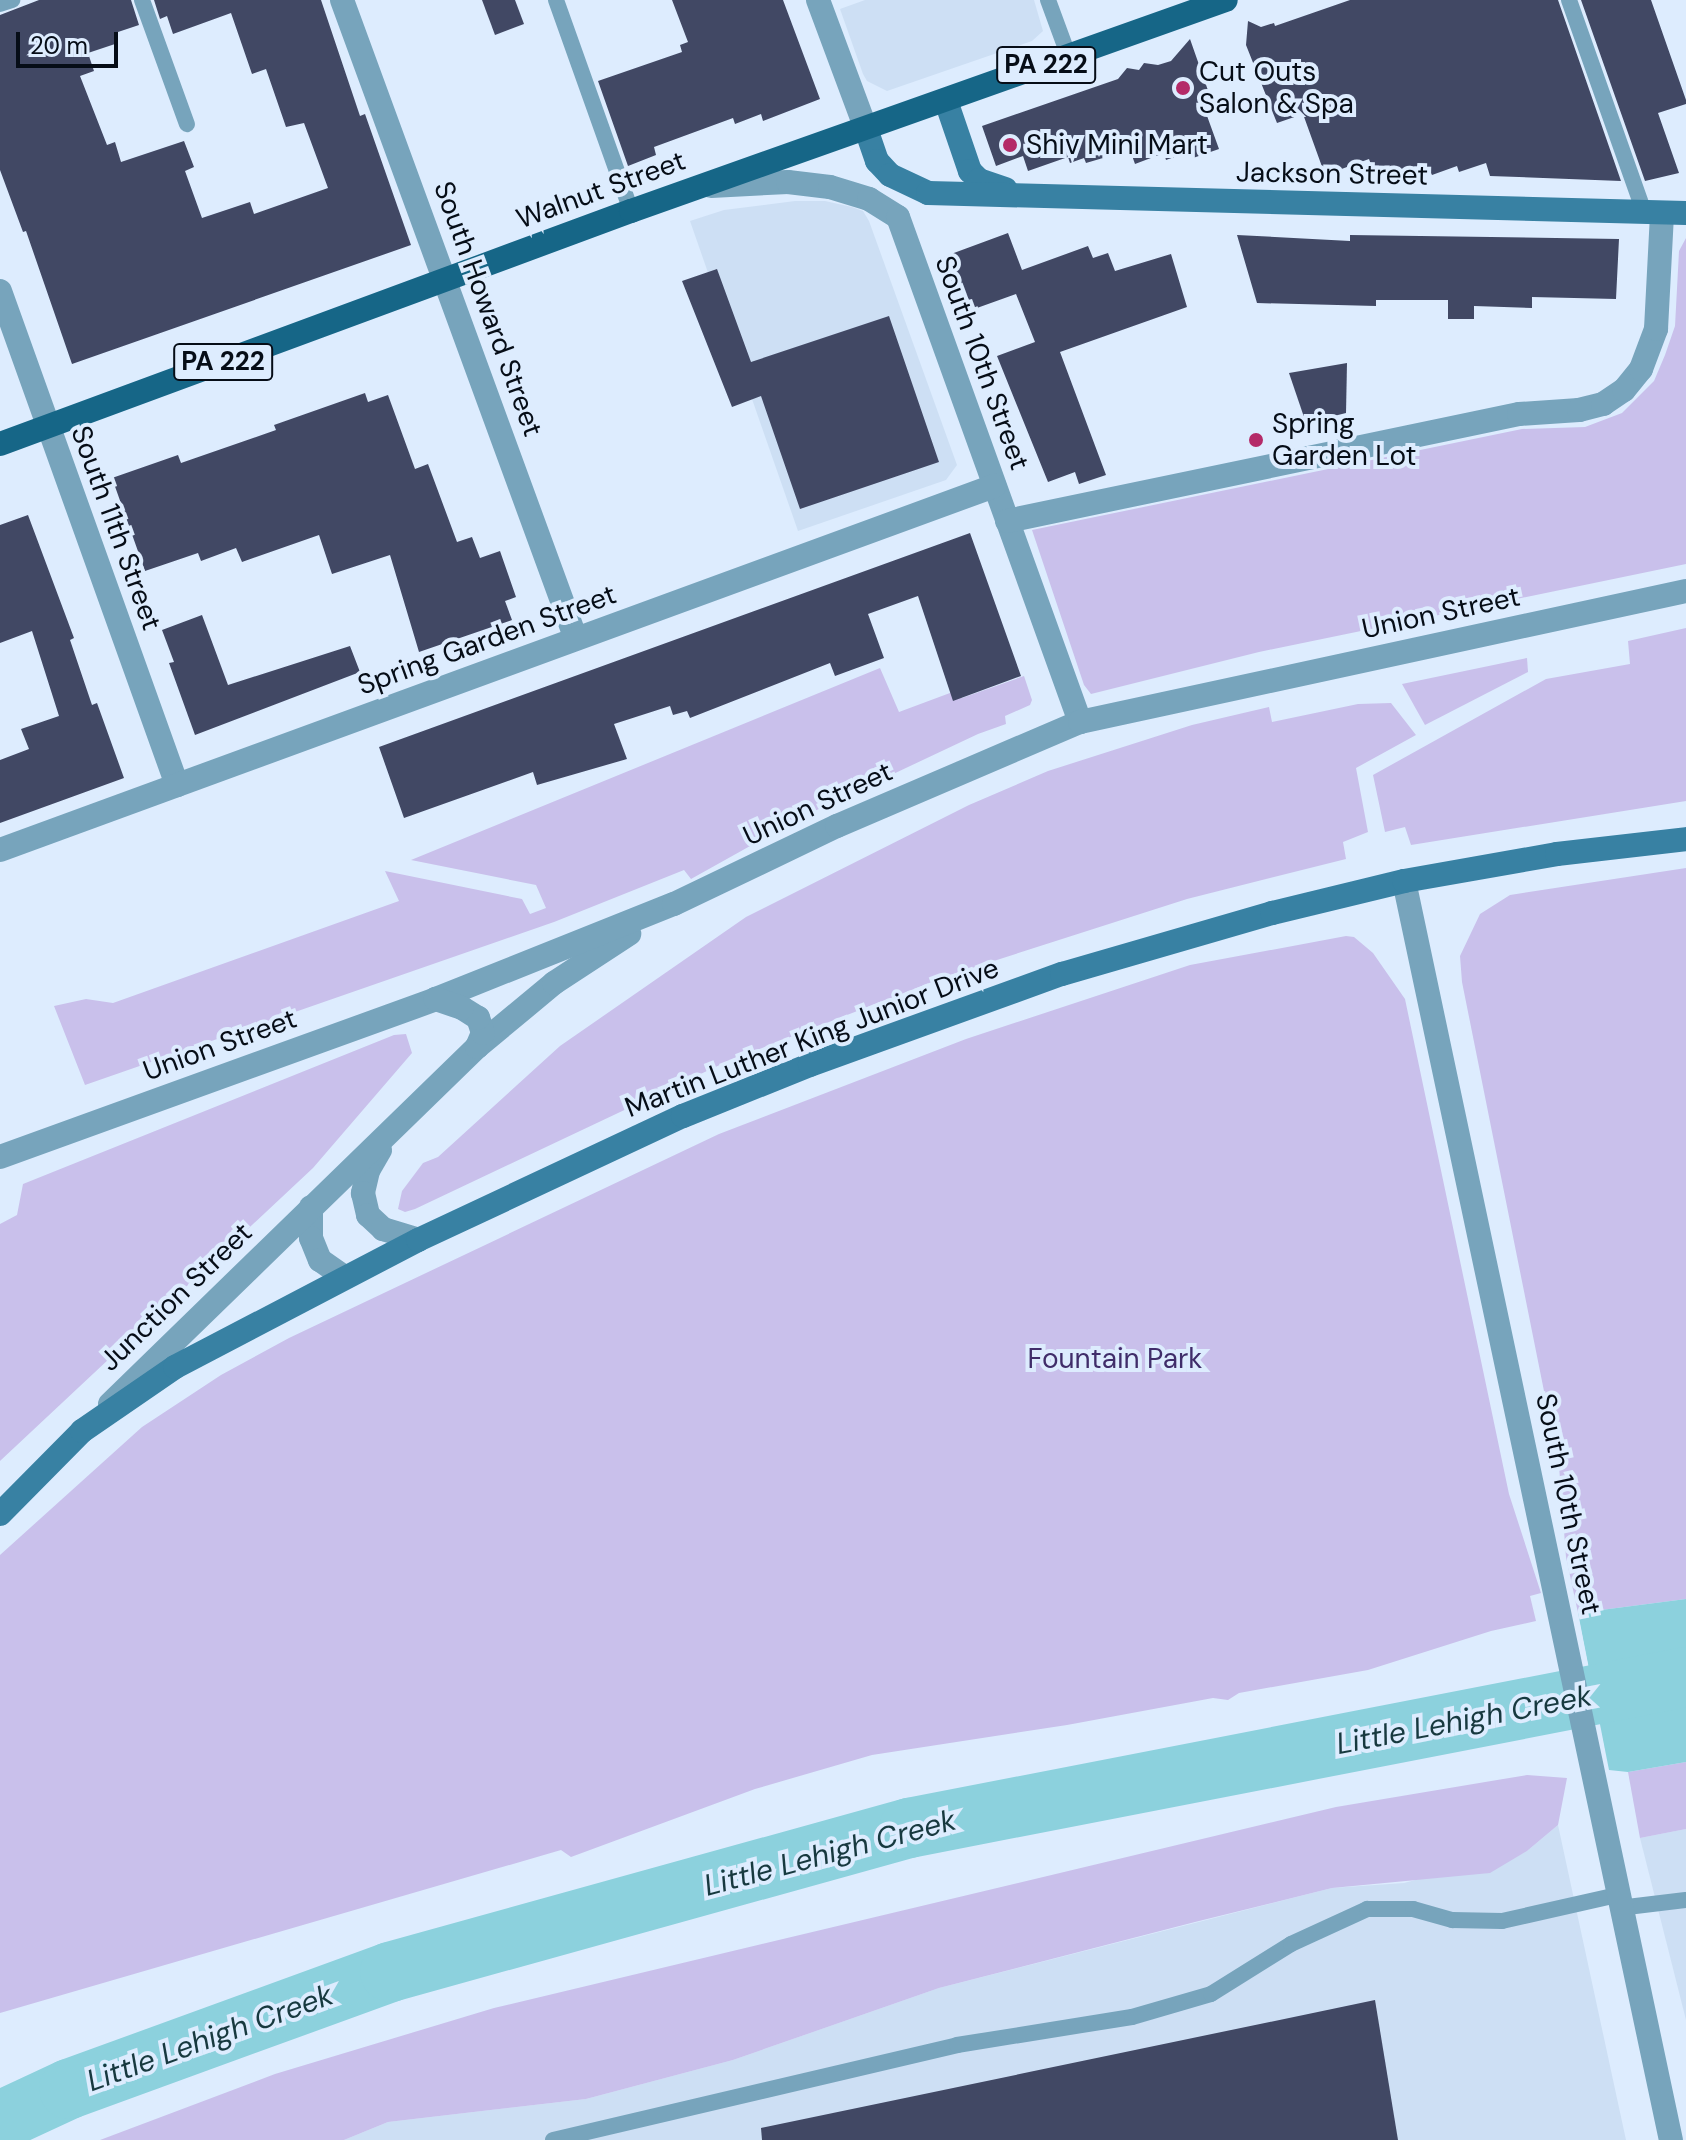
<!DOCTYPE html>
<style>
body{margin:0}
#map{position:relative;width:1686px;height:2140px;overflow:hidden;background:#ddecfe;font-family:"DM Sans",sans-serif}
div>[style]{position:absolute}
[style*='--x']{left:calc(var(--x)*1px);top:calc(var(--y)*1px);width:calc(var(--w)*1px);rotate:calc(var(--a)*1deg)}
.built>*{inset:0;background:#cddff4}
.green>*{inset:0;background:#c9c0eb}
.water>*{inset:0;background:#8cd1dd}
.pier>*{inset:0;background:#ddecfe;transform-origin:0 0}
.river>*{height:60px;margin:-30px;padding:0 30px;transform-origin:30px;border-radius:30px;background:#8cd1dd}
.building>*{inset:0;background:#414864}
.lane>*{height:16px;margin:-8px;padding:0 8px;transform-origin:8px;border-radius:8px;background:#77a4bc}
.street>*{height:24px;margin:-12px;padding:0 12px;transform-origin:12px;border-radius:12px;background:#77a4bc}
.secondary>*{height:24px;margin:-12px;padding:0 12px;transform-origin:12px;border-radius:12px;background:#3881a3}
.primary>*{height:24px;margin:-12px;padding:0 12px;transform-origin:12px;border-radius:12px;background:#166687}
.dots>*{width:22px;height:22px;translate:-50% -50%;box-sizing:border-box;border:4px solid #ddecfe;border-radius:50%}
span{translate:-50% -50%;white-space:nowrap;text-align:center;line-height:1.15;-webkit-text-stroke:8px #ddecfe;paint-order:stroke}
.shield-label span{padding:2px 6px;background:#ddecfe;border:2px solid;border-radius:6px;-webkit-text-stroke-width:0}
.shield-label{font-size:26px;color:#060d17;font-weight:700}
.poi-label{font-size:28px;color:#060d17}
.left{translate:0 -50%;text-align:left}
.street-label{font-size:28px;color:#060d17}
.park-label{font-size:28px;color:#402d6a}
.water-label{font-size:30px;color:#17393f;font-style:italic}
.scale{position:absolute;left:16px;top:32px;width:102px;height:36px;box-sizing:border-box;border:4px solid #060d17;border-top:0;padding-left:10px;font-size:24px;line-height:28px;white-space:nowrap;color:#060d17;-webkit-text-stroke:6px #ddecfe;paint-order:stroke}
</style>
<div id="map">
<div class="built">
<div style="clip-path:polygon(865px 0,1034px 0,1043px 31px,1032px 41px,887px 91px,867px 81px,863px 74px,840px 9px)"></div>
<div style="clip-path:polygon(795px 201px,825px 201px,852px 207px,863px 211px,869px 221px,957px 465px,946px 480px,798px 531px,690px 221px,724px 210px)"></div>
<div style="clip-path:polygon(1558px 1825px,1626px 2140px,344px 2140px,388px 2122px,586px 2099px,733px 2060px,939px 1988px,1332px 1888px,1404px 1883px,1527px 1851px)"></div>
<div style="clip-path:polygon(1686px 1829px,1686px 2020px,1640px 1838px)"></div>
</div>
<div class="green">
<div style="clip-path:polygon(1686px 238px,1686px 564px,1259px 652px,1091px 694px,1084px 685px,1032px 530px,1522px 429px,1585px 427px,1622px 413px,1654px 381px,1665px 355px,1675px 326px,1679px 251px)"></div>
<div style="clip-path:polygon(1686px 628px,1686px 801px,1411px 845px,1405px 827px,1385px 832px,1373px 775px,1546px 679px,1630px 664px,1628px 641px)"></div>
<div style="clip-path:polygon(1527px 658px,1528px 672px,1425px 725px,1402px 684px)"></div>
<div style="clip-path:polygon(880px 668px,899px 712px,958px 690px,962px 698px,1024px 676px,1032px 700px,1030px 705px,1005px 716px,1006px 724px,978px 734px,802px 817px,691px 879px,684px 870px,554px 922px,85px 1085px,54px 1006px,86px 999px,113px 1003px,399px 901px,385px 871px,522px 899px,530px 914px,546px 908px,536px 885px,411px 860px)"></div>
<div style="clip-path:polygon(1391px 703px,1416px 735px,1356px 768px,1368px 832px,1343px 842px,1346px 859px,1187px 899px,950px 975px,726px 1062px,415px 1209px,405px 1212px,398px 1209px,402px 1191px,423px 1163px,438px 1157px,560px 1046px,746px 917px,969px 805px,1048px 771px,1192px 725px,1269px 707px,1272px 722px,1358px 704px)"></div>
<div style="clip-path:polygon(1686px 868px,1686px 1599px,1578px 1613px,1566px 1557px,1559px 1466px,1462px 982px,1460px 956px,1480px 914px,1510px 895px)"></div>
<div style="clip-path:polygon(1346px 936px,1354px 937px,1373px 953px,1405px 999px,1509px 1494px,1541px 1593px,1530px 1596px,1536px 1621px,1491px 1631px,1368px 1670px,1239px 1693px,1228px 1700px,1213px 1698px,1067px 1725px,872px 1755px,755px 1789px,571px 1857px,561px 1850px,0 2013px,0 1555px,142px 1427px,221px 1375px,289px 1338px,719px 1134px,966px 1039px,1190px 965px)"></div>
<div style="clip-path:polygon(406px 1034px,412px 1053px,313px 1168px,0 1461px,0 1224px,17px 1215px,23px 1184px,394px 1035px)"></div>
<div style="clip-path:polygon(1686px 1762px,1686px 1829px,1640px 1838px,1628px 1772px)"></div>
<div style="clip-path:polygon(1527px 1775px,1567px 1778px,1558px 1825px,1527px 1851px,1490px 1873px,1332px 1888px,1195px 1922px,939px 1988px,733px 2060px,586px 2099px,388px 2122px,344px 2140px,100px 2140px,275px 2074px,494px 2008px,1336px 1807px)"></div>
</div>
<div class="water">
<div style="clip-path:polygon(1686px 1599px,1686px 1762px,1628px 1772px,1609px 1770px,1578px 1613px)"></div>
</div>
<div class="pier">
<div style="left:1577px;top:1609px;width:164px;height:5px;rotate:79deg"></div>
</div>
<div class="river">
<div style="--x:0;--y:2121;--w:76;--a:-24.9"></div>
<div style="--x:69;--y:2089;--w:342;--a:-20"></div>
<div style="--x:390;--y:1972;--w:539;--a:-15.51"></div>
<div style="--x:909;--y:1828;--w:792;--a:-11"></div>
</div>
<div class="building">
<div style="clip-path:polygon(39px 0,131px 0,139px 25px,115px 33px,118px 43px,88px 53px,94px 71px,80px 76px,107px 145px,115px 142px,121px 162px,184px 141px,194px 167px,185px 171px,202px 218px,250px 202px,254px 214px,328px 188px,304px 123px,286px 127px,266px 69px,252px 74px,231px 13px,173px 34px,167px 16px,160px 19px,154px 0,321px 0,360px 116px,365px 114px,411px 245px,72px 364px,26px 231px,23px 232px,0 170px,0 15px)"></div>
<div style="clip-path:polygon(482px 0,515px 0,524px 24px,495px 35px)"></div>
<div style="clip-path:polygon(672px 0,783px 0,820px 99px,763px 121px,761px 114px,735px 124px,733px 118px,654px 147px,656px 155px,628px 166px,598px 81px,682px 52px,680px 45px,688px 42px)"></div>
<div style="clip-path:polygon(1350px 0,1558px 0,1621px 181px,1490px 176px,1486px 163px,1459px 172px,1457px 166px,1432px 175px,1430px 171px,1401px 181px,1399px 173px,1377px 181px,1369px 159px,1325px 175px,1303px 114px,1277px 123px,1246px 45px,1248px 21px,1261px 27px,1274px 23px,1275px 26px)"></div>
<div style="clip-path:polygon(1581px 0,1651px 0,1686px 100px,1686px 104px,1658px 113px,1679px 173px,1645px 181px)"></div>
<div style="clip-path:polygon(1190px 39px,1211px 99px,1202px 102px,1219px 149px,1193px 158px,1191px 151px,1166px 160px,1164px 153px,1135px 164px,1130px 150px,1086px 163px,1084px 158px,1070px 163px,1068px 157px,1028px 171px,1023px 156px,996px 166px,982px 126px,1118px 79px,1127px 68px,1139px 70px,1144px 63px,1158px 65px,1171px 61px)"></div>
<div style="clip-path:polygon(1008px 233px,1022px 270px,1088px 246px,1093px 258px,1108px 253px,1115px 271px,1171px 254px,1187px 307px,1060px 352px,1106px 475px,1079px 484px,1075px 472px,1048px 482px,997px 356px,1035px 342px,1016px 294px,963px 313px,943px 257px)"></div>
<div style="clip-path:polygon(1237px 235px,1350px 241px,1350px 235px,1619px 239px,1616px 299px,1532px 297px,1532px 308px,1474px 306px,1474px 319px,1448px 319px,1448px 300px,1376px 300px,1376px 306px,1257px 303px)"></div>
<div style="clip-path:polygon(717px 269px,751px 362px,889px 316px,939px 462px,800px 509px,761px 396px,732px 407px,682px 281px)"></div>
<div style="clip-path:polygon(1347px 363px,1346px 413px,1306px 423px,1289px 373px)"></div>
<div style="clip-path:polygon(365px 393px,368px 402px,388px 395px,415px 469px,428px 464px,457px 542px,472px 537px,480px 558px,500px 551px,516px 597px,505px 601px,512px 620px,419px 652px,390px 555px,332px 574px,319px 535px,242px 562px,236px 548px,201px 561px,198px 553px,145px 571px,112px 478px,178px 455px,181px 463px,276px 430px,274px 425px)"></div>
<div style="clip-path:polygon(28px 515px,74px 638px,70px 640px,92px 705px,97px 703px,124px 778px,0 823px,0 760px,29px 749px,21px 729px,59px 716px,32px 631px,0 643px,0 525px)"></div>
<div style="clip-path:polygon(970px 533px,1021px 676px,953px 701px,918px 596px,868px 614px,884px 658px,835px 676px,830px 663px,690px 718px,687px 711px,673px 715px,670px 706px,614px 724px,627px 759px,537px 785px,533px 772px,404px 818px,379px 747px)"></div>
<div style="clip-path:polygon(202px 615px,228px 685px,350px 646px,360px 672px,195px 735px,169px 663px,174px 662px,162px 630px)"></div>
<div style="clip-path:polygon(1375px 2000px,1398px 2140px,762px 2140px,761px 2128px)"></div>
</div>
<div class="lane">
<div style="--x:142;--y:0;--w:132;--a:70.1"></div>
<div style="--x:556;--y:0;--w:224;--a:70.4"></div>
<div style="--x:1048;--y:0;--w:61;--a:69.8"></div>
<div style="--x:1569;--y:0;--w:225;--a:70.5"></div>
<div style="--x:0;--y:4;--w:13;--a:-18"></div>
<div style="--x:1619;--y:1908;--w:67;--a:-6.8"></div>
<div style="--x:553;--y:2140;--w:415;--a:-13.2"></div>
<div style="--x:957;--y:2045;--w:177;--a:-9.1"></div>
<div style="--x:1132;--y:2017;--w:82;--a:-16.2"></div>
<div style="--x:1211;--y:1994;--w:94;--a:-32"></div>
<div style="--x:1291;--y:1944;--w:84;--a:-24.7"></div>
<div style="--x:1367;--y:1909;--w:46;--a:0"></div>
<div style="--x:1413;--y:1909;--w:41;--a:15.8"></div>
<div style="--x:1452;--y:1920;--w:50;--a:1.1"></div>
<div style="--x:1502;--y:1921;--w:118;--a:-12.7"></div>
</div>
<div class="street">
<div style="--x:342;--y:0;--w:680;--a:69.89"></div>
<div style="--x:818;--y:0;--w:138;--a:69.6"></div>
<div style="--x:711;--y:186;--w:77;--a:-3"></div>
<div style="--x:788;--y:182;--w:42;--a:6.8"></div>
<div style="--x:830;--y:187;--w:41;--a:17.1"></div>
<div style="--x:869;--y:199;--w:34;--a:32"></div>
<div style="--x:898;--y:217;--w:537;--a:70.18"></div>
<div style="--x:0;--y:291;--w:525;--a:70.29"></div>
<div style="--x:1007;--y:521;--w:523;--a:-11.8"></div>
<div style="--x:1519;--y:414;--w:60;--a:-3.8"></div>
<div style="--x:1579;--y:410;--w:25;--a:-14"></div>
<div style="--x:1603;--y:404;--w:25;--a:-34"></div>
<div style="--x:1624;--y:390;--w:27;--a:-51"></div>
<div style="--x:1641;--y:369;--w:43;--a:-69.4"></div>
<div style="--x:1656;--y:329;--w:116;--a:-87"></div>
<div style="--x:0;--y:850;--w:1059;--a:-20.11"></div>
<div style="--x:1404;--y:881;--w:1287;--a:78.03"></div>
<div style="--x:477;--y:1047;--w:100;--a:-39.7"></div>
<div style="--x:554;--y:983;--w:90;--a:-33.2"></div>
<div style="--x:380;--y:1150;--w:24;--a:120"></div>
<div style="--x:368;--y:1171;--w:23;--a:103"></div>
<div style="--x:363;--y:1193;--w:23;--a:77"></div>
<div style="--x:368;--y:1215;--w:21;--a:43"></div>
<div style="--x:383;--y:1229;--w:37;--a:17"></div>
<div style="--x:0;--y:1157;--w:464;--a:-19.9"></div>
<div style="--x:436;--y:999;--w:256;--a:-21.8"></div>
<div style="--x:674;--y:904;--w:181;--a:-25.6"></div>
<div style="--x:837;--y:826;--w:264;--a:-23.2"></div>
<div style="--x:1080;--y:722;--w:620;--a:-12.2"></div>
<div style="--x:311;--y:1207;--w:31;--a:90"></div>
<div style="--x:311;--y:1238;--w:24;--a:68"></div>
<div style="--x:320;--y:1260;--w:28;--a:35"></div>
<div style="--x:110;--y:1404;--w:512;--a:-44.21"></div>
<div style="--x:477;--y:1047;--w:15;--a:-67"></div>
<div style="--x:483;--y:1033;--w:16;--a:-108"></div>
<div style="--x:478;--y:1018;--w:19;--a:-148"></div>
<div style="--x:462;--y:1008;--w:28;--a:-161"></div>
</div>
<div class="secondary">
<div style="--x:946;--y:101;--w:74;--a:71.1"></div>
<div style="--x:970;--y:171;--w:13;--a:45"></div>
<div style="--x:979;--y:180;--w:28;--a:19"></div>
<div style="--x:866;--y:129;--w:34;--a:71"></div>
<div style="--x:877;--y:161;--w:19;--a:47"></div>
<div style="--x:890;--y:175;--w:42;--a:25.3"></div>
<div style="--x:928;--y:193;--w:758;--a:1.51"></div>
<div style="--x:0;--y:1514;--w:117;--a:-45.3"></div>
<div style="--x:82;--y:1431;--w:113;--a:-34.5"></div>
<div style="--x:175;--y:1367;--w:274;--a:-27.6"></div>
<div style="--x:418;--y:1240;--w:293;--a:-25.1"></div>
<div style="--x:683;--y:1116;--w:137;--a:-21.9"></div>
<div style="--x:810;--y:1065;--w:268;--a:-19.9"></div>
<div style="--x:1062;--y:974;--w:219;--a:-16.2"></div>
<div style="--x:1272;--y:913;--w:136;--a:-13.6"></div>
<div style="--x:1404;--y:881;--w:155;--a:-10"></div>
<div style="--x:1557;--y:854;--w:130;--a:-6.6"></div>
</div>
<div class="primary">
<div style="--x:0;--y:444;--w:673;--a:-20.27"></div>
<div style="--x:631;--y:211;--w:631;--a:-19.53"></div>
</div>
<div class="dots">
<div style="left:1183px;top:88px;background:#b42a68"></div>
<div style="left:1010px;top:145px;background:#b42a68"></div>
<div style="left:1256px;top:440px;background:#b42a68"></div>
</div>
<div class="shield-label">
<span style="left:1046px;top:65px">PA 222</span>
<span style="left:223px;top:362px">PA 222</span>
</div>
<div class="poi-label">
<span class="left" style="left:1199px;top:88px">Cut Outs<br>Salon &amp; Spa</span>
<span class="left" style="left:1026px;top:145px">Shiv Mini Mart</span>
<span class="left" style="left:1272px;top:440px">Spring<br>Garden Lot</span>
</div>
<div class="street-label">
<span style="left:1332px;top:174px;rotate:1deg">Jackson Street</span>
<span style="left:601px;top:190px;rotate:-20deg">Walnut Street</span>
<span style="left:488px;top:309px;rotate:70deg">South Howard Street</span>
<span style="left:982px;top:363px;rotate:70deg">South 10th Street</span>
<span style="left:116px;top:528px;rotate:70deg">South 11th Street</span>
<span style="left:1441px;top:613px;rotate:-12deg">Union Street</span>
<span style="left:487px;top:640px;rotate:-20deg">Spring Garden Street</span>
<span style="left:818px;top:804px;rotate:-25deg">Union Street</span>
<span style="left:812px;top:1038px;rotate:-21deg">Martin Luther King Junior Drive</span>
<span style="left:220px;top:1045px;rotate:-20deg">Union Street</span>
<span style="left:176px;top:1297px;rotate:-44deg">Junction Street</span>
<span style="left:1568px;top:1504px;rotate:78deg">South 10th Street</span>
</div>
<div class="park-label">
<span style="left:1115px;top:1359px">Fountain Park</span>
</div>
<div class="water-label">
<span style="left:1464px;top:1720px;rotate:-11deg">Little Lehigh Creek</span>
<span style="left:830px;top:1853px;rotate:-15deg">Little Lehigh Creek</span>
<span style="left:210px;top:2038px;rotate:-20deg">Little Lehigh Creek</span>
</div>
<div class="scale">20 m</div>
</div>
